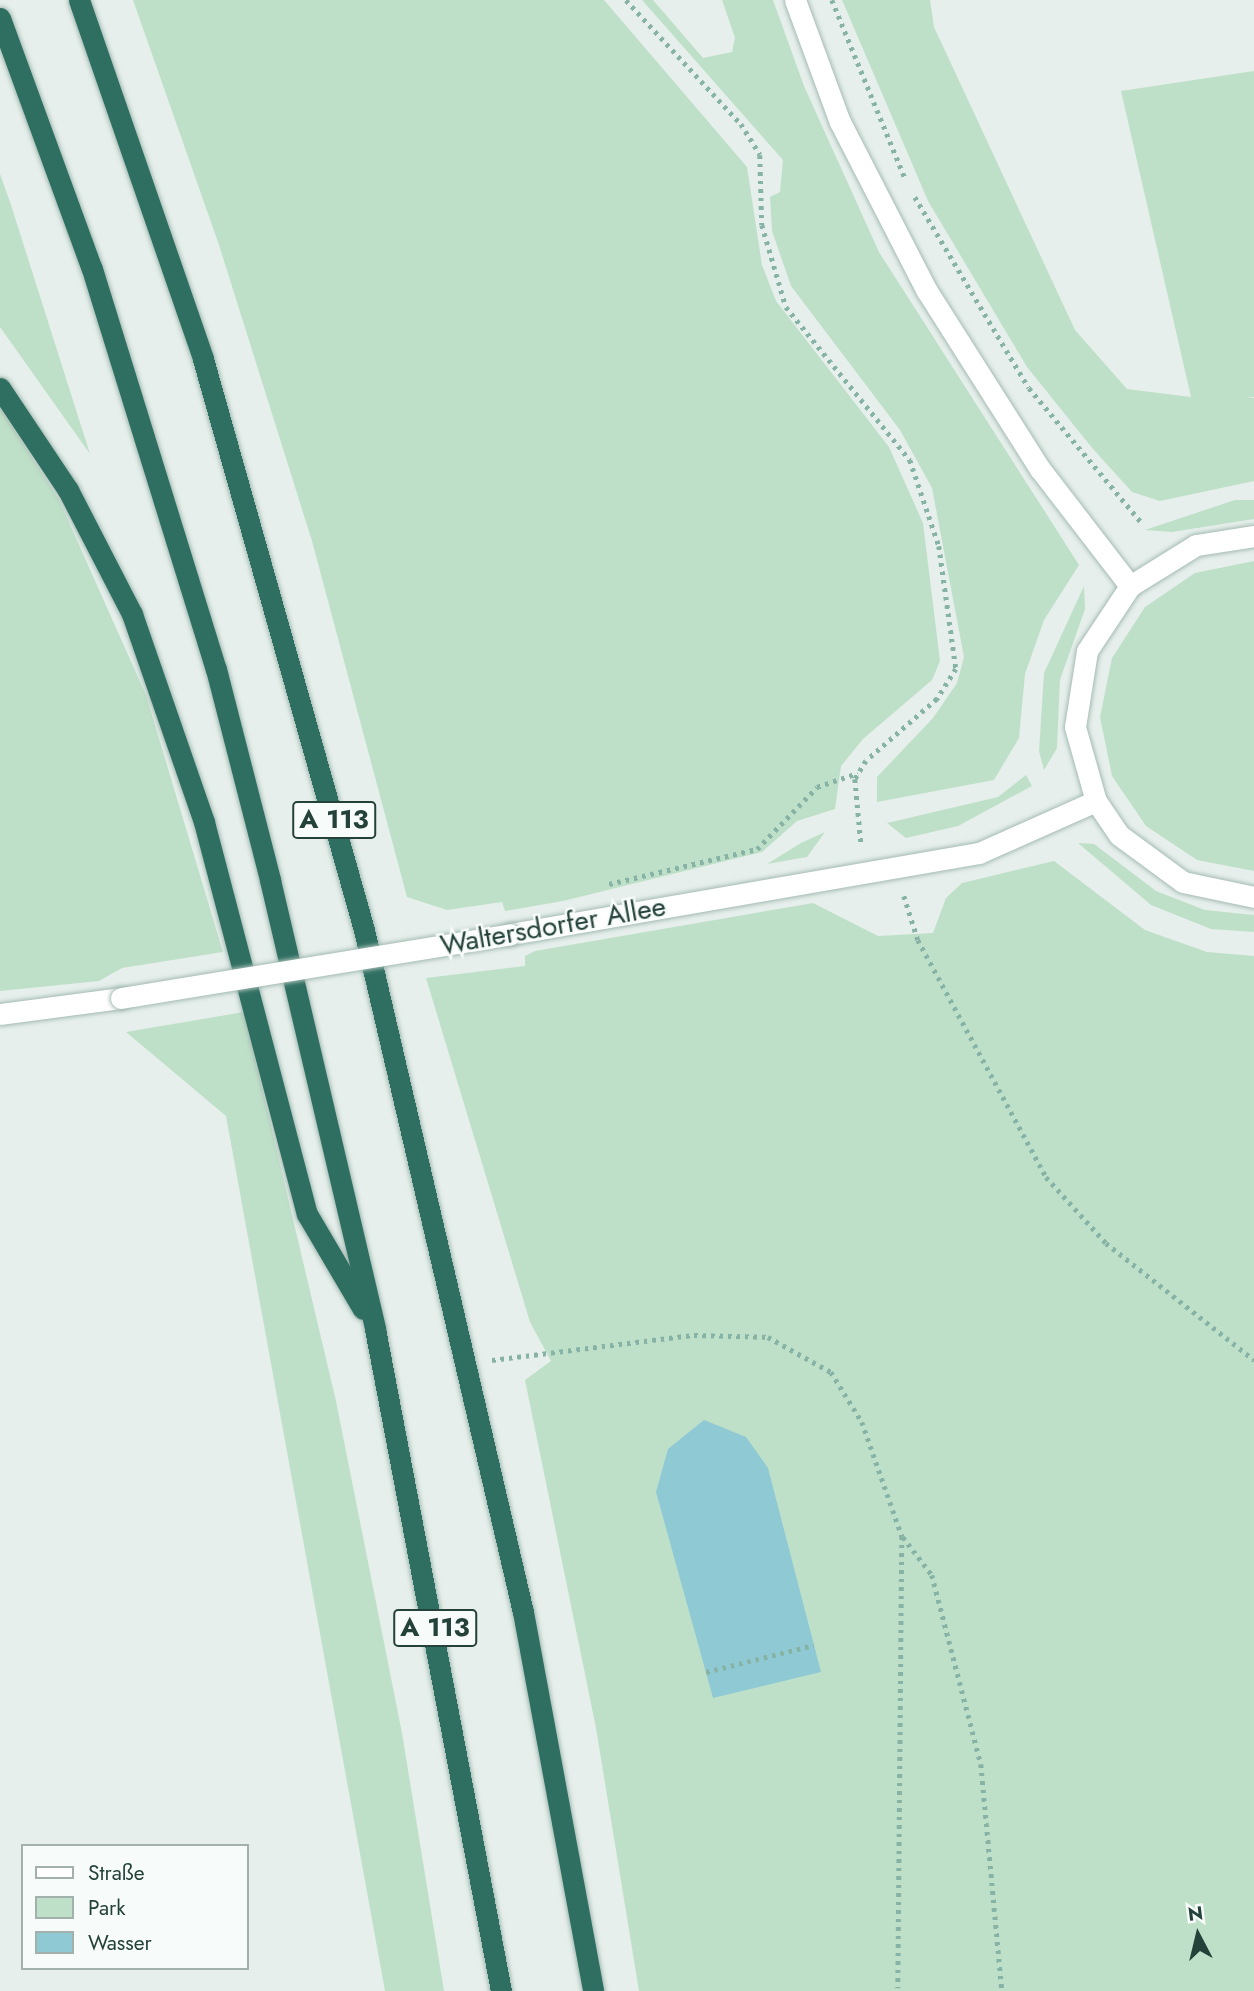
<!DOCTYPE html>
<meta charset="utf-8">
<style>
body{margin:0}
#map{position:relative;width:1254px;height:1991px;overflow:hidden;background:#e6efeb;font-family:Jost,sans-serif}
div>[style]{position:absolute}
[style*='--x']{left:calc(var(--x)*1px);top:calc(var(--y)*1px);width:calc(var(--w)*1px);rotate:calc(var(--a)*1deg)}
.green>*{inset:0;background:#bfe0c8}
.water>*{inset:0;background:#8ec9d4}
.path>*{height:4.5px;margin-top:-2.25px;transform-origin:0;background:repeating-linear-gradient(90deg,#86b3a5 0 3.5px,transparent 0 8.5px)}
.roads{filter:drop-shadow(0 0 2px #a4bbb3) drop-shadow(0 0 2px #a4bbb3)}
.secondary>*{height:21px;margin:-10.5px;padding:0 10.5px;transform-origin:10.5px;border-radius:10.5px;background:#fff}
.highway>*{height:21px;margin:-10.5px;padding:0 10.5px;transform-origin:10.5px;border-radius:10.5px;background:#2f6f62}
.bridges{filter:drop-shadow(0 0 2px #a4bbb3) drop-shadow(0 0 2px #a4bbb3)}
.secondary-bridge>*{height:21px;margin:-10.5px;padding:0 10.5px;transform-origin:10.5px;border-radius:10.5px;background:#fff}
span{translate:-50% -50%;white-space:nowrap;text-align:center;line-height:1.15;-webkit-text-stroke:5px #f7fbf9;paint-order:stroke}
.shield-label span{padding:2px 5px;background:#f7fbf9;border:2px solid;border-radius:5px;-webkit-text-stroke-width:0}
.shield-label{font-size:26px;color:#24423a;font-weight:700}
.street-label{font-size:28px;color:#24423a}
.legend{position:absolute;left:21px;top:1844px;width:228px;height:126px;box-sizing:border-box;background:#f7fbf9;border:2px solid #a3b1ad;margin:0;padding:9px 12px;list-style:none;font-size:21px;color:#24423a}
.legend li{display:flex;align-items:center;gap:14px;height:35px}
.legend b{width:35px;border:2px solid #a3b1ad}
.north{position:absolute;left:1163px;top:1900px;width:70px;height:70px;-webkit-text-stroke:5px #f7fbf9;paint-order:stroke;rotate:353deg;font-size:19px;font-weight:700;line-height:28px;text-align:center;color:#24423a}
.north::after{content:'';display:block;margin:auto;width:24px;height:32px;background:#24423a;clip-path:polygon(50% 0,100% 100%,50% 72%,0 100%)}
</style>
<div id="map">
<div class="green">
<div style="clip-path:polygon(133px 0,604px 0,747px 167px,762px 265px,776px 301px,889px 447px,923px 523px,940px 661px,932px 680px,863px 739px,841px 766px,835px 809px,797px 821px,762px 852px,563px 901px,505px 911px,502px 902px,447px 910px,407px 897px,312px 541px,219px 245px)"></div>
<div style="clip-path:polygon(642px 0,653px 0,703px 58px,732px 52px,735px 38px,722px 0,773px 0,804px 86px,879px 252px,1079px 565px,1044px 620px,1025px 674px,1019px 738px,994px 780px,877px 802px,877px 777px,933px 718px,957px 683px,964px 657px,932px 488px,900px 430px,791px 286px,772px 231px,770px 197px,780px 192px,783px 160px)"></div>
<div style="clip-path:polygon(842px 0,930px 0,934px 27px,1075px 330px,1127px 389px,1191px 397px,1121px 91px,1254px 71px,1254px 397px,1246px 397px,1254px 398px,1254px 481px,1160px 501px,1132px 492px,1093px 449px,1027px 367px,928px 201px)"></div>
<div style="clip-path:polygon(0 174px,11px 205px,90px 454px,0 327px)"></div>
<div style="clip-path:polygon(0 408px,59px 500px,146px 695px,223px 952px,122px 968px,99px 981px,0 991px)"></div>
<div style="clip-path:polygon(1235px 500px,1254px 500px,1254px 519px,1172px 532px,1145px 530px)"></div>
<div style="clip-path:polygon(1254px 561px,1254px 871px,1197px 860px,1146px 826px,1112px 776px,1100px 717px,1112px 658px,1145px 607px,1195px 573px)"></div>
<div style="clip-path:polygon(1084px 586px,1085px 609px,1060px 680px,1057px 748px,1044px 770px,1039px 751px,1044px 673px)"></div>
<div style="clip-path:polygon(1026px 775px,1032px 786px,958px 826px,906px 838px,887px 823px,998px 797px)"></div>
<div style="clip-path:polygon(825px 832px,807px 857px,767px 864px,801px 843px)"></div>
<div style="clip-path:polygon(1078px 843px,1094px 844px,1156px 891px,1205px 910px,1254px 915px,1254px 932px,1211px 929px,1151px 905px)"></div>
<div style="clip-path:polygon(1054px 861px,1145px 930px,1207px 952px,1254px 956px,1254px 1991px,639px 1991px,596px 1728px,525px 1380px,551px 1361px,530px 1322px,426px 978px,525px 966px,525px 956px,535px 951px,813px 903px,878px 936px,933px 933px,946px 898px,962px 883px)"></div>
<div style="clip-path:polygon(244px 1012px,336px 1401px,402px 1733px,444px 1991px,385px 1991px,226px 1116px,126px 1032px)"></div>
</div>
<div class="water">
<div style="clip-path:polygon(704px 1420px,746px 1437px,768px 1468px,821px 1672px,713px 1698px,656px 1492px,668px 1449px)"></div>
</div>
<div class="path">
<div style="--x:626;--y:0;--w:169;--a:47.2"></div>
<div style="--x:741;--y:124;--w:36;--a:58"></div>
<div style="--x:760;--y:155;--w:70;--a:88.4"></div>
<div style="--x:762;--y:225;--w:85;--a:73.7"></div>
<div style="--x:786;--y:307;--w:197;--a:51"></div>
<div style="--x:910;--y:460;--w:91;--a:71.4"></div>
<div style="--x:939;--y:546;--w:124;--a:82.1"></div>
<div style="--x:956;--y:669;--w:36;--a:122"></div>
<div style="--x:937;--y:699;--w:94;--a:138.9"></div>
<div style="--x:866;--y:761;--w:21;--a:121"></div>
<div style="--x:855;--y:779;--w:64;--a:84.6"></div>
<div style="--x:832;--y:0;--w:195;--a:67.7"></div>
<div style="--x:915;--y:197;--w:222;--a:59.2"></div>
<div style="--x:1029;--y:388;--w:175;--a:50.1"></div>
<div style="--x:609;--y:884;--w:152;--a:-13.3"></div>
<div style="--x:757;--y:849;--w:86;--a:-45.9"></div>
<div style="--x:817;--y:787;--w:43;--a:-18.9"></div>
<div style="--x:904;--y:896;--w:46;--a:72.3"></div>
<div style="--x:918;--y:940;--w:269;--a:61.6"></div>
<div style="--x:1046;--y:1177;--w:89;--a:47.7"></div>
<div style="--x:1106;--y:1243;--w:189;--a:38.3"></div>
<div style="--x:492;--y:1360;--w:204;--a:-7.1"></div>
<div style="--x:694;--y:1335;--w:74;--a:1.5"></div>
<div style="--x:768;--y:1337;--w:72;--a:29.1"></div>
<div style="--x:831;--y:1372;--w:59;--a:58.2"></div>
<div style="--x:862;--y:1422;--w:121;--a:70.7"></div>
<div style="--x:902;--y:1536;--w:452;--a:90.5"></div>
<div style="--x:903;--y:1537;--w:48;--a:52.7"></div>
<div style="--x:932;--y:1575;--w:195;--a:75.5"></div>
<div style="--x:981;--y:1764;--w:228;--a:84.7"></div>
<div style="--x:706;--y:1672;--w:111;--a:-14"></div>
</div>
<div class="roads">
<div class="secondary">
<div style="--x:795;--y:0;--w:130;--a:69.8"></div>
<div style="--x:840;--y:122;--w:190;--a:62.8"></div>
<div style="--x:927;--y:291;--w:211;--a:57.6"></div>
<div style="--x:1040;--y:469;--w:148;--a:52.4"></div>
<div style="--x:1254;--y:536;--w:59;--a:171.2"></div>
<div style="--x:1196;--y:545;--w:78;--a:148.2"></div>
<div style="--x:1130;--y:586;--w:78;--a:123.5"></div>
<div style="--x:1087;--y:651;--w:77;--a:99"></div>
<div style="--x:1075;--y:727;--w:77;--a:74.2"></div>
<div style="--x:1096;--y:801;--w:41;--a:55.9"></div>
<div style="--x:1119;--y:835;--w:79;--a:36.3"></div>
<div style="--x:1183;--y:882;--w:73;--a:11.9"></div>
<div style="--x:510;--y:934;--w:476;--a:-9.8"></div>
<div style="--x:979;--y:853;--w:128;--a:-24"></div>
<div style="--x:0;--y:1014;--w:122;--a:-7.5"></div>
</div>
<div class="highway">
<div style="--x:79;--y:0;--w:380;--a:70.9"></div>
<div style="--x:203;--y:359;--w:593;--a:74.25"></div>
<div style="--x:364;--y:930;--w:700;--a:76.88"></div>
<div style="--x:523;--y:1612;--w:385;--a:79.5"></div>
<div style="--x:0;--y:18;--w:267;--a:69.9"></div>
<div style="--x:92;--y:269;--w:419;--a:72.8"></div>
<div style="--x:216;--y:669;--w:218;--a:75.6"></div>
<div style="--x:270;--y:880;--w:461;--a:76.8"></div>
<div style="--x:375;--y:1329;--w:674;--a:79.22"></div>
<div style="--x:0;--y:388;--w:123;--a:56.3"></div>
<div style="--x:68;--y:490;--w:140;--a:62.7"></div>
<div style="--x:132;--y:614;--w:220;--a:70.9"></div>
<div style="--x:204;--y:822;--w:405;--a:75.3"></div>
<div style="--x:307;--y:1214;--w:110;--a:59.5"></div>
</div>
</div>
<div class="bridges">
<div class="secondary-bridge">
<div style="--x:121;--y:998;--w:394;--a:-9.3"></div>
</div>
</div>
<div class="shield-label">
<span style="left:334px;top:820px">A 113</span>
<span style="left:435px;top:1628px">A 113</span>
</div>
<div class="street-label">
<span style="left:553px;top:926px;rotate:-10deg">Waltersdorfer Allee</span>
</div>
<ul class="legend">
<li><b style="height:9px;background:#fff"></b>Straße</li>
<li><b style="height:19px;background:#bfe0c8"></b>Park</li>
<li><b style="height:19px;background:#8ec9d4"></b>Wasser</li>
</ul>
<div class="north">N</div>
</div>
